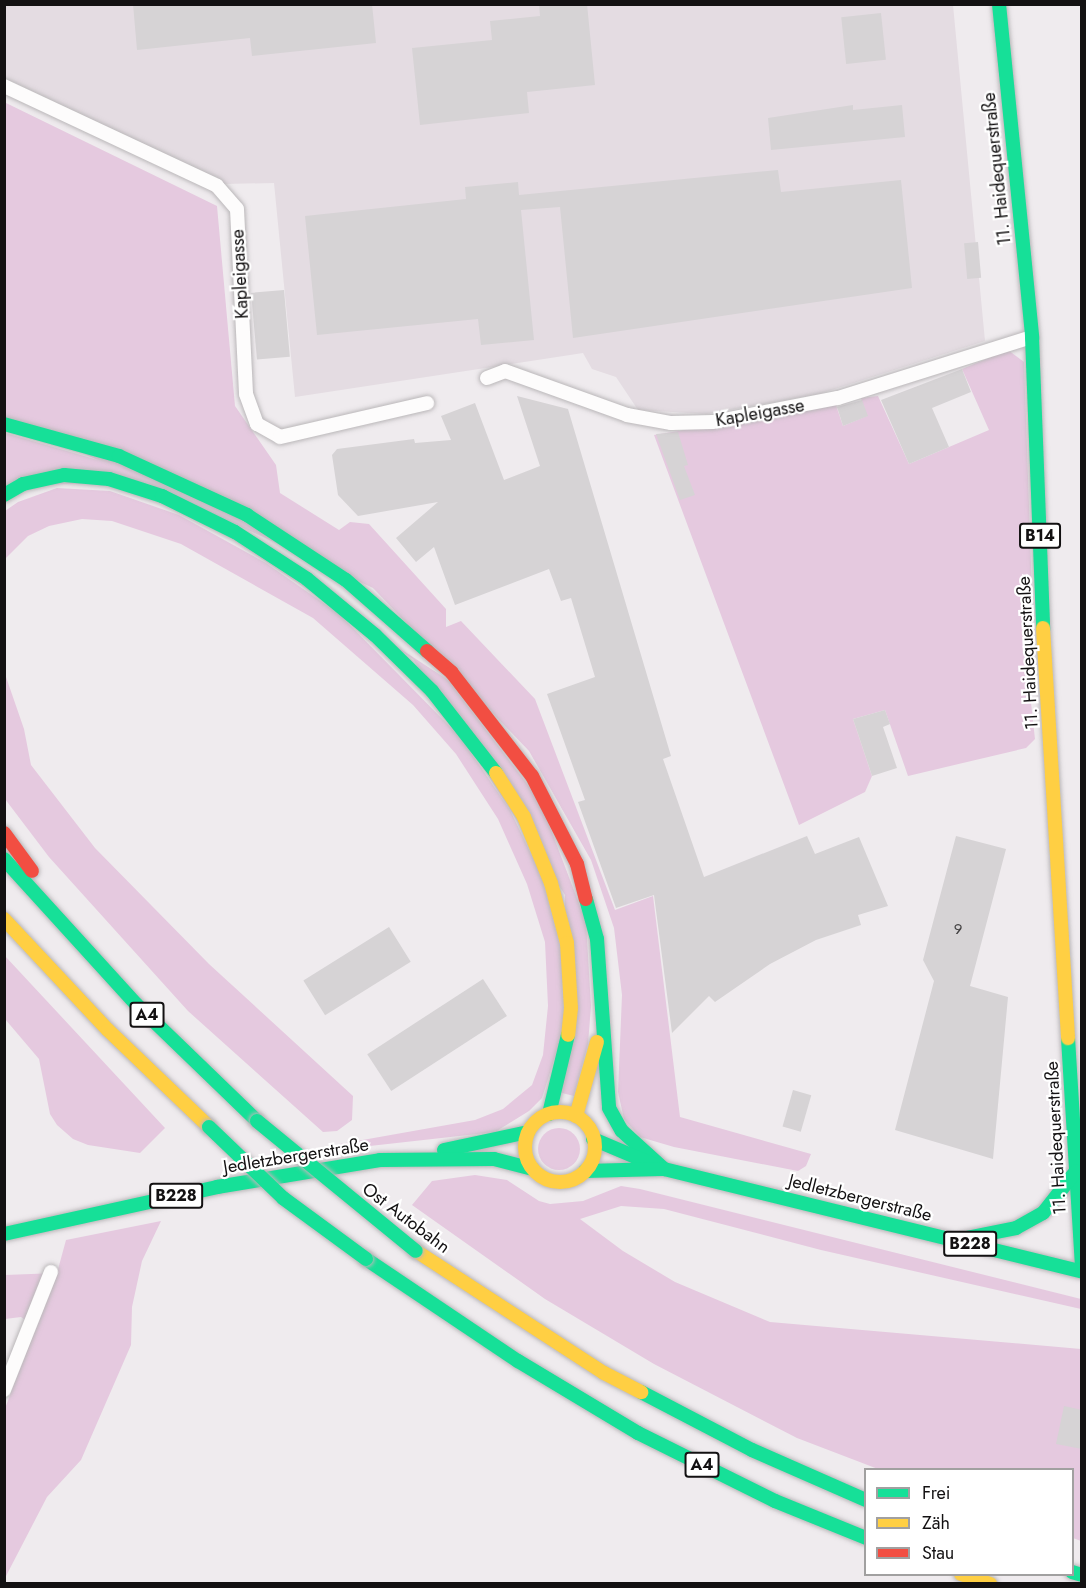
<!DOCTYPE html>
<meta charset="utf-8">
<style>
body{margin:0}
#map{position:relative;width:1086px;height:1588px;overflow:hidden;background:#efebee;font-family:Jost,sans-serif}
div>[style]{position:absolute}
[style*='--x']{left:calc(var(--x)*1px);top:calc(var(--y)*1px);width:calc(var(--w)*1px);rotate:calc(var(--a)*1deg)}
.built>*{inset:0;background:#e4dce2}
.green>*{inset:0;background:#e5c9df}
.round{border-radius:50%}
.building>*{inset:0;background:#d6d3d5;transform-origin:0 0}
.roads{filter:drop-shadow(0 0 2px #bab7b9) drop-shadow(0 0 2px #bab7b9)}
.street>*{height:14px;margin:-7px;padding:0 7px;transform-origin:7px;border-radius:7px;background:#fdfcfc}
.fast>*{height:14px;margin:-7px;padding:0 7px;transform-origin:7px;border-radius:7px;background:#16e098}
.slow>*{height:14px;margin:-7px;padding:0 7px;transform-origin:7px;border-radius:7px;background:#ffcf43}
.slow>.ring{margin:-7px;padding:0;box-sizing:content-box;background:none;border:14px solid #ffcf43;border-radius:50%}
.jam>*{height:14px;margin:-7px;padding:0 7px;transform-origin:7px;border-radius:7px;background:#f24e42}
.bridges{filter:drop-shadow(0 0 2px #bab7b9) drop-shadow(0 0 2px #bab7b9)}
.fast-bridge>*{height:14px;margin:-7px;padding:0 7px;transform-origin:7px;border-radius:7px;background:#16e098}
span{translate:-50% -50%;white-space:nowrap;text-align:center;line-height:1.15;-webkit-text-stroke:4.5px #fff;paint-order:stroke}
.number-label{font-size:15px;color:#444243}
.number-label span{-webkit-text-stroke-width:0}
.shield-label span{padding:2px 4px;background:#fff;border:2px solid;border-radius:4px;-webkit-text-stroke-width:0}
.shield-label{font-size:16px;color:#131112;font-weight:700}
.street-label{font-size:18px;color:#131112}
.frame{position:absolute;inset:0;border:6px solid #131112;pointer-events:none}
.legend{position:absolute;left:864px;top:1468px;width:210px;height:108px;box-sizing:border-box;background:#fff;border:2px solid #a1a0a0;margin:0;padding:8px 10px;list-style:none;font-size:18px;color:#131112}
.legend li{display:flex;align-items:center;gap:12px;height:30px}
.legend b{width:30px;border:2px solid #a1a0a0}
</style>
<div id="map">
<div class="built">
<div style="clip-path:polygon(4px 5px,953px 5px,985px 341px,819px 394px,707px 414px,638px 410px,616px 377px,592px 369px,583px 353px,295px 397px,274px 183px,225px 184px,5px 78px)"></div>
</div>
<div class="green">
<div style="clip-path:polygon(4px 102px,217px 206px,235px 406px,276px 465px,280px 493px,339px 530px,350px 522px,369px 524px,446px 609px,446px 627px,461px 621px,535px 699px,615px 910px,653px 896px,680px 1117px,811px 1154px,806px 1166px,798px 1171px,674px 1147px,640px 1137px,624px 1119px,618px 1092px,622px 995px,614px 928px,591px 860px,529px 751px,373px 588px,5px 417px)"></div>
<div style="clip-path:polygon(1008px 350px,1024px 362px,1032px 592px,1030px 629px,1023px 630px,1035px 739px,1026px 748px,908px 776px,885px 710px,853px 719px,872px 776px,865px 792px,799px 825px,654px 435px,836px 405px,843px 426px,867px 416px,861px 398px,878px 396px,909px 464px,989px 430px,962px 369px)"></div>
<div style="clip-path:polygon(5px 433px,122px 467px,448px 680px,540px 801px,586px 922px,591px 1006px,588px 1044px,574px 1096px,562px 1093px,565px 895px,413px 659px,147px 483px,5px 485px)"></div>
<div style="clip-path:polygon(57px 488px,110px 491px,179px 515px,266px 563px,339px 614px,460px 737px,510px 810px,542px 877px,561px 949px,564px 1028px,542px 1098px,529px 1111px,495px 1132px,343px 1149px,340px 1144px,475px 1120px,503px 1109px,532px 1085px,543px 1055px,548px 1006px,545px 942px,527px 884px,498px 819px,456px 754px,413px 705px,313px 618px,181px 544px,112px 521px,82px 519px,49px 526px,28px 536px,5px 559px,5px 511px,18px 502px)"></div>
<div style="clip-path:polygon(5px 674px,24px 729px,31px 765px,95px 848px,209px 964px,353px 1096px,352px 1120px,337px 1131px,323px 1132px,188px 1011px,49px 857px,5px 799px)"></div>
<div style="clip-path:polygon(5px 956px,165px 1128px,140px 1153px,88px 1145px,73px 1139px,57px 1125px,50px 1114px,39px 1059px,5px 1019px)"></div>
<div class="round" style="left:538px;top:1128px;width:42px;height:42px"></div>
<div style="clip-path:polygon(475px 1175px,507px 1180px,539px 1201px,550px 1204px,583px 1201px,621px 1186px,640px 1189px,1081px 1299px,1081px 1309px,821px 1250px,664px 1209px,621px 1206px,580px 1219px,623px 1251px,675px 1282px,770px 1322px,1081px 1349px,1081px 1541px,1073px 1538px,1072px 1470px,878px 1469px,797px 1438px,654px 1364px,545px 1299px,412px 1205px,432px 1181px)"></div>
<div style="clip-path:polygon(161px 1221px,142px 1261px,132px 1307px,131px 1345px,81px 1460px,47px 1497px,5px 1578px,4px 1411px,36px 1327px,21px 1317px,5px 1319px,5px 1275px,57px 1273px,66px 1240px)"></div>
</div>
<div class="building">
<div style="clip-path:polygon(133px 4px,372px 4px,376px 43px,252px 56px,250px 38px,137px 50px)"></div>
<div style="clip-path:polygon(539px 4px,587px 4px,595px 85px,527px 92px,529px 113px,420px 125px,412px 48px,492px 40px,490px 21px,540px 16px)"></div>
<div style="left:881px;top:13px;width:47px;height:40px;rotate:84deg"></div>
<div style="clip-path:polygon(853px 105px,853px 110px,902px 105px,905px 137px,771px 150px,768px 118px)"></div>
<div style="clip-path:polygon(778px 170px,781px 192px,901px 180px,912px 288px,573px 338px,560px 207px,521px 210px,534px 340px,481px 345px,478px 319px,317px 335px,305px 216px,466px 199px,465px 187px,518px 182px,519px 195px)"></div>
<div style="left:978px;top:242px;width:36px;height:14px;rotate:85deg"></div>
<div style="left:284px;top:290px;width:67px;height:33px;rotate:85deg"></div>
<div style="clip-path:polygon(962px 369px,971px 392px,932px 408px,949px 447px,909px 464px,881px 400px)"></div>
<div style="clip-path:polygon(517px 396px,568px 409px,671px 756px,663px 759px,704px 877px,807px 836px,815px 854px,859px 837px,888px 906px,858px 915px,861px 925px,816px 940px,770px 964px,715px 1002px,709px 996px,672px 1033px,654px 895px,616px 908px,578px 802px,585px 800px,547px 694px,595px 677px,571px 598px,561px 601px,549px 569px,455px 605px,434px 547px,416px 562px,396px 538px,438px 502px,358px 516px,338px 495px,332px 455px,337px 449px,414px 439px,415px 443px,451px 440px,441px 416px,475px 403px,504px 480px,540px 466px)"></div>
<div style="clip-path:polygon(862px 400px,868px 416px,843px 426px,837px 407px)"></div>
<div style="clip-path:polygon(678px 432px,688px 465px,684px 466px,695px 495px,680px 500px,656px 434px)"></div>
<div style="clip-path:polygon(885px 710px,890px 724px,883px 727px,897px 768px,872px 776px,853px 719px)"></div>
<div style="clip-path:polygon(956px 836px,1006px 849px,970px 986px,1008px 997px,993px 1159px,895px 1130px,934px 981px,923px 960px)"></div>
<div style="left:389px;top:927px;width:41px;height:101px;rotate:58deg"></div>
<div style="left:483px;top:979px;width:44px;height:138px;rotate:57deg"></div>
<div style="left:793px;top:1090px;width:19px;height:38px;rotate:16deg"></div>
<div style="clip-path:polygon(1064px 1406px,1082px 1410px,1082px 1449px,1056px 1444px)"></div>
</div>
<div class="roads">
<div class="street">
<div style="--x:4;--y:86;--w:235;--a:25.1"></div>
<div style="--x:217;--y:186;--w:30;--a:49"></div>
<div style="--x:237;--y:209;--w:185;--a:87.2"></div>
<div style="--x:246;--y:394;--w:32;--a:70"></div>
<div style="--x:257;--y:424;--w:26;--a:29"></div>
<div style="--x:280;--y:437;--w:151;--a:-13"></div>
<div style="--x:487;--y:378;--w:19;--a:-21"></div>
<div style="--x:505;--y:371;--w:130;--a:19.8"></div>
<div style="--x:627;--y:415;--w:45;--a:10.3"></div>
<div style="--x:671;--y:423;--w:42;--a:-1.4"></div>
<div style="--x:713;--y:422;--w:127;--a:-10.9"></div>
<div style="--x:838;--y:398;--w:203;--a:-17.5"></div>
<div style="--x:4;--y:1390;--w:127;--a:-68.3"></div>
</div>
<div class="fast">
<div style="--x:999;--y:4;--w:335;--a:84.3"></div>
<div style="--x:1032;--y:337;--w:291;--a:87.8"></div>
<div style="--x:4;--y:424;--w:119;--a:15.5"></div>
<div style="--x:119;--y:456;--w:141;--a:24.7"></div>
<div style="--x:247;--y:515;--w:118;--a:33.3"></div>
<div style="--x:346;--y:580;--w:108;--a:41.2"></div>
<div style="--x:4;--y:495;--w:22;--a:-30"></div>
<div style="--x:23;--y:484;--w:42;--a:-12.4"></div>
<div style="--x:64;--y:475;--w:45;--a:5.1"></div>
<div style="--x:109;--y:479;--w:56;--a:17.8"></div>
<div style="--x:162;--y:496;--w:81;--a:26.3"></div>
<div style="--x:235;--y:532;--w:86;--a:33.1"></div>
<div style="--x:307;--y:579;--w:88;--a:39.5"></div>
<div style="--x:375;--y:635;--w:80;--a:44.5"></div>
<div style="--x:432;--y:691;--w:104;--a:52"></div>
<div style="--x:4;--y:859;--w:196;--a:47.7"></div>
<div style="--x:136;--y:1004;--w:168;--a:44"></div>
<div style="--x:586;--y:899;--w:41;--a:74.6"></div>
<div style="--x:597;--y:939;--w:169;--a:85.9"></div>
<div style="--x:609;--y:1108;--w:26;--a:61"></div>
<div style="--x:622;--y:1131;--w:57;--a:42.1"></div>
<div style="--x:1068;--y:1038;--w:226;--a:86.5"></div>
<div style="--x:549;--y:1114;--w:81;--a:-76.5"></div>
<div style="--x:593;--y:1139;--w:77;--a:22.9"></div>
<div style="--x:664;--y:1169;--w:431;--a:13.8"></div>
<div style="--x:444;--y:1150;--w:86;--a:-12.1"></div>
<div style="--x:585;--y:1171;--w:77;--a:-1.5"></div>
<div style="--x:4;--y:1234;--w:218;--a:-12.4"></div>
<div style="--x:217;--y:1187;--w:165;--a:-9.4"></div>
<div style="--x:380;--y:1160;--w:114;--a:-0.5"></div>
<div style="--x:494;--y:1159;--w:40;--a:14.4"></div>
<div style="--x:961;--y:1239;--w:56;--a:-11.3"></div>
<div style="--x:1016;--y:1228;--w:31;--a:-29"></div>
<div style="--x:1043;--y:1213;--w:53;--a:-51.8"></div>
<div style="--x:366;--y:1259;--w:183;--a:33.9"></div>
<div style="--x:518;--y:1361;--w:140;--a:31"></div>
<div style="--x:638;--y:1433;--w:153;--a:26.4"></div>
<div style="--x:775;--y:1501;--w:98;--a:22.1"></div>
<div style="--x:641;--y:1392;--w:125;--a:27.6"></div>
<div style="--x:752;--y:1450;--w:124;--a:23.7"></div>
<div style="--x:1072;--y:1572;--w:10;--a:17"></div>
</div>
<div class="slow">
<div style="--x:1043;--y:628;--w:411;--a:86.5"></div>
<div style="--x:496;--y:773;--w:52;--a:57.5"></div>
<div style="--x:524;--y:817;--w:71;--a:67.8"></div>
<div style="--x:551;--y:883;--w:62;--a:75.1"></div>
<div style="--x:567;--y:943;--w:65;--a:86.5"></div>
<div style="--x:571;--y:1008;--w:27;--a:96"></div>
<div style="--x:4;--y:919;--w:152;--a:46.9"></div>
<div style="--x:108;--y:1030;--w:140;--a:43.8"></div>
<div class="ring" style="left:525px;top:1112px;width:56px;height:56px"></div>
<div style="--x:576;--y:1116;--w:77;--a:-74.2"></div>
<div style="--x:416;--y:1251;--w:224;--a:33"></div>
<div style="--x:604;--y:1373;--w:42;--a:27.2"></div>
<div style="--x:961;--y:1574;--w:31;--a:19"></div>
</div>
<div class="jam">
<div style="--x:427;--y:651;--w:33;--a:41"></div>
<div style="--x:452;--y:673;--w:130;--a:52.2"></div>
<div style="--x:532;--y:776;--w:99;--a:62.9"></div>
<div style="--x:577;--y:864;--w:36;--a:76"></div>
<div style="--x:4;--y:833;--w:47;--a:53.6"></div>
</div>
</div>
<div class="bridges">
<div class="fast-bridge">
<div style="--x:257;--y:1121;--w:205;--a:39.3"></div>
<div style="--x:209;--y:1127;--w:103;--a:43.8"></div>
<div style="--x:283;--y:1198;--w:103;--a:36.3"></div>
</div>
</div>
<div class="number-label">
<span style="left:958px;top:930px">9</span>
</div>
<div class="shield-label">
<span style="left:1040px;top:536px">B14</span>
<span style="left:147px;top:1015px">A4</span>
<span style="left:176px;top:1196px">B228</span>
<span style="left:970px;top:1244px">B228</span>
<span style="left:702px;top:1465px">A4</span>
</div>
<div class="street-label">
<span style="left:997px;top:169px;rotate:-96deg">11. Haidequerstraße</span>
<span style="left:240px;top:274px;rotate:-93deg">Kapleigasse</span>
<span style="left:760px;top:413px;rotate:-10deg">Kapleigasse</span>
<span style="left:1028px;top:653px;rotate:-93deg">11. Haidequerstraße</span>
<span style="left:1056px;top:1138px;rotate:-93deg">11. Haidequerstraße</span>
<span style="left:296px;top:1156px;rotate:-9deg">Jedletzbergerstraße</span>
<span style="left:860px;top:1198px;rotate:14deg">Jedletzbergerstraße</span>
<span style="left:406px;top:1218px;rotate:37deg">Ost Autobahn</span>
</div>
<div class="frame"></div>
<ul class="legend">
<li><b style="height:8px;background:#16e098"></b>Frei</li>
<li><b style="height:8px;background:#ffcf43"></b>Zäh</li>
<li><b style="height:8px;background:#f24e42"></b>Stau</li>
</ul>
</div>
